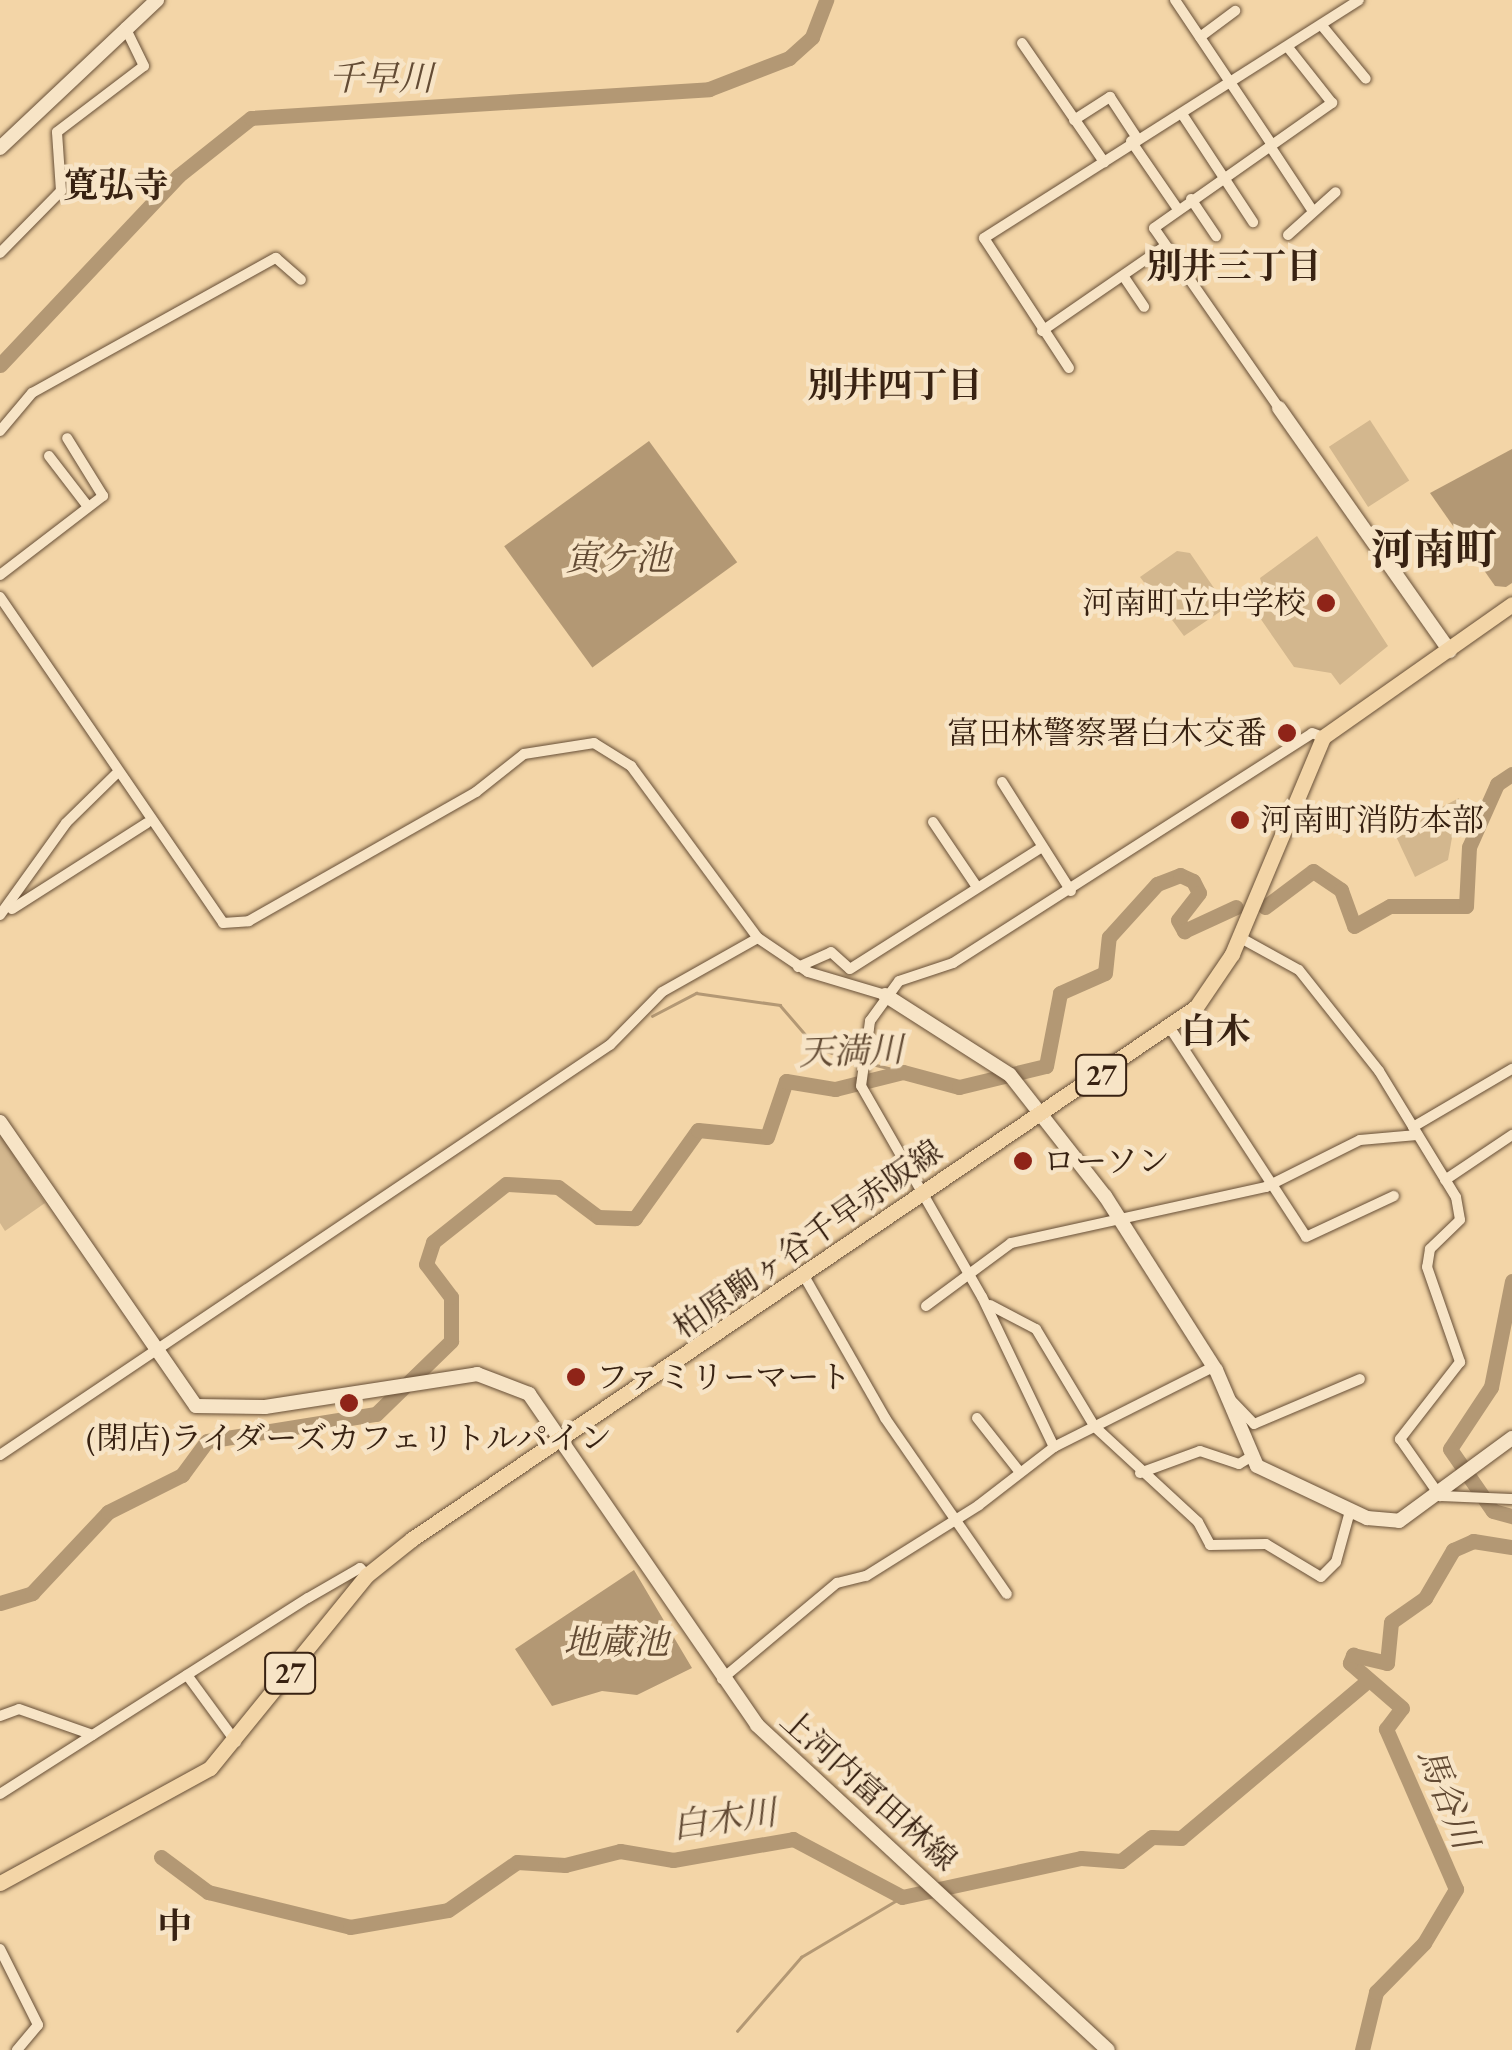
<!DOCTYPE html>
<meta charset="utf-8">
<style>
body{margin:0}
#map{position:relative;width:1512px;height:2050px;overflow:hidden;background:#f3d5a7;font-family:"EB Garamond","Noto Serif JP",serif}
div>[style]{position:absolute}
[style*='--x']{left:calc(var(--x)*1px);top:calc(var(--y)*1px);width:calc(var(--w)*1px);rotate:calc(var(--a)*1deg)}
.green>*{inset:0;background:#d3b78e;transform-origin:0 0}
.water>*{inset:0;background:#b39874;transform-origin:0 0}
.stream>*{height:2.5px;margin:-1.25px;padding:0 1.25px;transform-origin:1.25px;border-radius:1.25px;background:#b39874}
.river>*{height:15px;margin:-7.5px;padding:0 7.5px;transform-origin:7.5px;border-radius:7.5px;background:#b39874}
.roads{filter:drop-shadow(0 0 2px #674f37) drop-shadow(0 0 2px #674f37)}
.street>*{height:10px;margin:-5px;padding:0 5px;transform-origin:5px;border-radius:5px;background:#f7e4c6}
.secondary>*{height:14px;margin:-7px;padding:0 7px;transform-origin:7px;border-radius:7px;background:#f7e4c6}
.primary>*{height:15px;margin:-7.5px;padding:0 7.5px;transform-origin:7.5px;border-radius:7.5px;background:#f3d5a7}
.dots>*{width:28px;height:28px;translate:-50% -50%;box-sizing:border-box;border:5px solid #f7e4c6;border-radius:50%}
span{translate:-50% -50%;white-space:nowrap;text-align:center;line-height:1.15;-webkit-text-stroke:9px #f7e4c6;paint-order:stroke}
.shield-label span{padding:2px 8px;background:#f7e4c6;border:2px solid;border-radius:8px;-webkit-text-stroke-width:0}
.shield-label{font-size:30px;color:#382212;font-weight:700}
.poi-label{font-size:32px;color:#382212}
.right{translate:-100% -50%;text-align:right}
.left{translate:0 -50%;text-align:left}
.street-label{font-size:32px;color:#382212}
.water-label{font-size:35px;color:#634b34;font-style:italic}
.neighbourhood-label{font-size:35px;color:#382212;font-weight:700}
.district-label{font-size:42px;color:#382212;font-weight:700}
</style>
<div id="map">
<div class="green">
<div style="left:1370px;top:420px;width:72px;height:49px;rotate:57deg"></div>
<div style="clip-path:polygon(1317px 536px,1388px 646px,1340px 685px,1331px 673px,1294px 667px,1251px 605px,1265px 596px,1260px 578px)"></div>
<div style="clip-path:polygon(1177px 551px,1190px 553px,1227px 607px,1184px 636px,1140px 577px)"></div>
<div style="clip-path:polygon(1459px 798px,1448px 860px,1415px 877px,1394px 832px)"></div>
<div style="clip-path:polygon(0 1134px,45px 1203px,5px 1231px,0 1223px)"></div>
</div>
<div class="water">
<div style="left:649px;top:441px;width:150px;height:179px;rotate:54deg"></div>
<div style="clip-path:polygon(1512px 449px,1512px 583px,1506px 587px,1495px 586px,1430px 493px)"></div>
<div style="clip-path:polygon(634px 1570px,692px 1668px,637px 1695px,602px 1691px,552px 1706px,515px 1649px)"></div>
</div>
<div class="stream">
<div style="--x:652;--y:1016;--w:50;--a:-27.6"></div>
<div style="--x:696;--y:993;--w:85;--a:8.1"></div>
<div style="--x:780;--y:1005;--w:57;--a:49.3"></div>
<div style="--x:817;--y:1048;--w:45;--a:18"></div>
<div style="--x:868;--y:1063;--w:36;--a:14"></div>
<div style="--x:737;--y:2031;--w:98;--a:-49.1"></div>
<div style="--x:801;--y:1957;--w:117;--a:-30.7"></div>
</div>
<div class="river">
<div style="--x:0;--y:365;--w:260;--a:-46.7"></div>
<div style="--x:178;--y:176;--w:93;--a:-38.5"></div>
<div style="--x:251;--y:118;--w:459;--a:-3.6"></div>
<div style="--x:709;--y:89;--w:86;--a:-21.2"></div>
<div style="--x:789;--y:58;--w:31;--a:-42"></div>
<div style="--x:812;--y:37;--w:40;--a:-69"></div>
<div style="--x:1265;--y:907;--w:60;--a:-36.9"></div>
<div style="--x:1313;--y:871;--w:34;--a:34"></div>
<div style="--x:1341;--y:890;--w:38;--a:70"></div>
<div style="--x:1354;--y:926;--w:41;--a:-29.1"></div>
<div style="--x:1390;--y:906;--w:76;--a:0"></div>
<div style="--x:1466;--y:906;--w:59;--a:-87.1"></div>
<div style="--x:1469;--y:847;--w:69;--a:-66"></div>
<div style="--x:1497;--y:784;--w:18;--a:-34"></div>
<div style="--x:1512;--y:1281;--w:108;--a:101.2"></div>
<div style="--x:1491;--y:1387;--w:74;--a:123.5"></div>
<div style="--x:1450;--y:1449;--w:75;--a:55.3"></div>
<div style="--x:1493;--y:1511;--w:20;--a:15"></div>
<div style="--x:0;--y:1603;--w:34;--a:-17"></div>
<div style="--x:32;--y:1593;--w:111;--a:-46.8"></div>
<div style="--x:108;--y:1512;--w:83;--a:-26.6"></div>
<div style="--x:182;--y:1475;--w:42;--a:-53.7"></div>
<div style="--x:207;--y:1441;--w:171;--a:-9.1"></div>
<div style="--x:376;--y:1414;--w:105;--a:-44.2"></div>
<div style="--x:451;--y:1341;--w:44;--a:-90"></div>
<div style="--x:451;--y:1297;--w:41;--a:-127.1"></div>
<div style="--x:426;--y:1264;--w:23;--a:-72"></div>
<div style="--x:433;--y:1242;--w:93;--a:-38.5"></div>
<div style="--x:506;--y:1184;--w:52;--a:3.3"></div>
<div style="--x:558;--y:1187;--w:50;--a:36.9"></div>
<div style="--x:598;--y:1217;--w:37;--a:2"></div>
<div style="--x:635;--y:1218;--w:108;--a:-54.4"></div>
<div style="--x:698;--y:1130;--w:69;--a:5.8"></div>
<div style="--x:767;--y:1137;--w:59;--a:-71.3"></div>
<div style="--x:786;--y:1081;--w:50;--a:9.3"></div>
<div style="--x:835;--y:1089;--w:70;--a:-14"></div>
<div style="--x:903;--y:1072;--w:58;--a:15"></div>
<div style="--x:959;--y:1087;--w:89;--a:-13.6"></div>
<div style="--x:1046;--y:1066;--w:74;--a:-79.1"></div>
<div style="--x:1060;--y:993;--w:49;--a:-24"></div>
<div style="--x:1105;--y:973;--w:36;--a:-84"></div>
<div style="--x:1109;--y:937;--w:72;--a:-47.8"></div>
<div style="--x:1157;--y:884;--w:25;--a:-21"></div>
<div style="--x:1180;--y:875;--w:14;--a:25"></div>
<div style="--x:1193;--y:881;--w:13;--a:63"></div>
<div style="--x:1199;--y:893;--w:34;--a:128"></div>
<div style="--x:1178;--y:920;--w:13;--a:61"></div>
<div style="--x:1184;--y:931;--w:57;--a:-24.8"></div>
<div style="--x:161;--y:1857;--w:59;--a:36.7"></div>
<div style="--x:208;--y:1892;--w:146;--a:13.8"></div>
<div style="--x:350;--y:1927;--w:99;--a:-9.8"></div>
<div style="--x:448;--y:1910;--w:84;--a:-34.8"></div>
<div style="--x:517;--y:1862;--w:48;--a:3.6"></div>
<div style="--x:565;--y:1865;--w:57;--a:-14.3"></div>
<div style="--x:620;--y:1851;--w:54;--a:9.6"></div>
<div style="--x:673;--y:1860;--w:122;--a:-9.9"></div>
<div style="--x:793;--y:1839;--w:123;--a:28"></div>
<div style="--x:902;--y:1897;--w:183;--a:-12.3"></div>
<div style="--x:1081;--y:1858;--w:40;--a:4.3"></div>
<div style="--x:1121;--y:1861;--w:39;--a:-38"></div>
<div style="--x:1152;--y:1837;--w:29;--a:2"></div>
<div style="--x:1181;--y:1838;--w:239;--a:-40.1"></div>
<div style="--x:1362;--y:2050;--w:60;--a:-76.4"></div>
<div style="--x:1376;--y:1992;--w:69;--a:-45.6"></div>
<div style="--x:1424;--y:1943;--w:63;--a:-59.3"></div>
<div style="--x:1456;--y:1889;--w:175;--a:-113.6"></div>
<div style="--x:1386;--y:1729;--w:26;--a:-53"></div>
<div style="--x:1402;--y:1708;--w:69;--a:-139.1"></div>
<div style="--x:1350;--y:1663;--w:9;--a:-69"></div>
<div style="--x:1353;--y:1655;--w:35;--a:13"></div>
<div style="--x:1387;--y:1663;--w:41;--a:-84.4"></div>
<div style="--x:1391;--y:1622;--w:42;--a:-35.2"></div>
<div style="--x:1425;--y:1598;--w:56;--a:-59.7"></div>
<div style="--x:1453;--y:1550;--w:22;--a:-24"></div>
<div style="--x:1473;--y:1541;--w:39;--a:9"></div>
</div>
<div class="roads">
<div class="street">
<div style="--x:1175;--y:0;--w:174;--a:56.2"></div>
<div style="--x:1323;--y:27;--w:67;--a:50.4"></div>
<div style="--x:1200;--y:37;--w:44;--a:-36.6"></div>
<div style="--x:1022;--y:43;--w:145;--a:55.4"></div>
<div style="--x:1184;--y:117;--w:126;--a:56.7"></div>
<div style="--x:1074;--y:120;--w:43;--a:-32.6"></div>
<div style="--x:1110;--y:97;--w:49;--a:56.6"></div>
<div style="--x:1131;--y:141;--w:81;--a:55.5"></div>
<div style="--x:1270;--y:146;--w:77;--a:56.7"></div>
<div style="--x:1191;--y:199;--w:45;--a:56"></div>
<div style="--x:1288;--y:235;--w:64;--a:-41.9"></div>
<div style="--x:0;--y:253;--w:87;--a:-45.5"></div>
<div style="--x:61;--y:191;--w:59;--a:-93.9"></div>
<div style="--x:57;--y:132;--w:109;--a:-37.2"></div>
<div style="--x:144;--y:66;--w:43;--a:-116"></div>
<div style="--x:1124;--y:277;--w:36;--a:56"></div>
<div style="--x:1042;--y:331;--w:150;--a:-34.6"></div>
<div style="--x:1069;--y:368;--w:155;--a:-123.2"></div>
<div style="--x:984;--y:238;--w:444;--a:-32.4"></div>
<div style="--x:1279;--y:408;--w:219;--a:-124.8"></div>
<div style="--x:1154;--y:228;--w:218;--a:-35.1"></div>
<div style="--x:1332;--y:103;--w:68;--a:-128.4"></div>
<div style="--x:0;--y:431;--w:50;--a:-49.9"></div>
<div style="--x:32;--y:393;--w:279;--a:-29"></div>
<div style="--x:276;--y:258;--w:33;--a:41"></div>
<div style="--x:49;--y:456;--w:61;--a:52.4"></div>
<div style="--x:0;--y:575;--w:130;--a:-37.5"></div>
<div style="--x:103;--y:496;--w:68;--a:-121.8"></div>
<div style="--x:0;--y:597;--w:395;--a:55.6"></div>
<div style="--x:223;--y:923;--w:26;--a:-4"></div>
<div style="--x:249;--y:921;--w:261;--a:-29.6"></div>
<div style="--x:476;--y:792;--w:61;--a:-38.4"></div>
<div style="--x:524;--y:754;--w:71;--a:-8.9"></div>
<div style="--x:594;--y:743;--w:44;--a:31.9"></div>
<div style="--x:631;--y:766;--w:214;--a:53.6"></div>
<div style="--x:758;--y:938;--w:60;--a:34.2"></div>
<div style="--x:808;--y:972;--w:80;--a:16.6"></div>
<div style="--x:1002;--y:782;--w:129;--a:57.7"></div>
<div style="--x:933;--y:822;--w:78;--a:55.9"></div>
<div style="--x:12;--y:909;--w:160;--a:-32.5"></div>
<div style="--x:0;--y:915;--w:113;--a:-54.3"></div>
<div style="--x:66;--y:823;--w:70;--a:-44.4"></div>
<div style="--x:1239;--y:937;--w:68;--a:28.8"></div>
<div style="--x:1299;--y:970;--w:129;--a:51.6"></div>
<div style="--x:1379;--y:1071;--w:148;--a:58.6"></div>
<div style="--x:1456;--y:1197;--w:23;--a:80"></div>
<div style="--x:1460;--y:1220;--w:42;--a:136"></div>
<div style="--x:1430;--y:1249;--w:18;--a:99"></div>
<div style="--x:1427;--y:1267;--w:101;--a:70.8"></div>
<div style="--x:1460;--y:1362;--w:98;--a:127.9"></div>
<div style="--x:1400;--y:1439;--w:70;--a:54.9"></div>
<div style="--x:1440;--y:1496;--w:72;--a:2.4"></div>
<div style="--x:798;--y:967;--w:36;--a:-24"></div>
<div style="--x:831;--y:952;--w:25;--a:42"></div>
<div style="--x:850;--y:969;--w:226;--a:-32.4"></div>
<div style="--x:1170;--y:1028;--w:249;--a:56.9"></div>
<div style="--x:1306;--y:1237;--w:97;--a:-25"></div>
<div style="--x:1413;--y:1127;--w:115;--a:-30.4"></div>
<div style="--x:1445;--y:1180;--w:81;--a:-33.9"></div>
<div style="--x:803;--y:1274;--w:166;--a:60.3"></div>
<div style="--x:885;--y:1418;--w:214;--a:55.3"></div>
<div style="--x:990;--y:1305;--w:52;--a:27.6"></div>
<div style="--x:1036;--y:1329;--w:114;--a:59"></div>
<div style="--x:1095;--y:1427;--w:140;--a:42.7"></div>
<div style="--x:1198;--y:1522;--w:26;--a:62"></div>
<div style="--x:1210;--y:1545;--w:56;--a:-1"></div>
<div style="--x:1266;--y:1544;--w:64;--a:31"></div>
<div style="--x:1321;--y:1577;--w:21;--a:-45"></div>
<div style="--x:1336;--y:1562;--w:53;--a:-74.6"></div>
<div style="--x:926;--y:1306;--w:106;--a:-36.5"></div>
<div style="--x:1011;--y:1243;--w:261;--a:-12.4"></div>
<div style="--x:1266;--y:1187;--w:105;--a:-26.6"></div>
<div style="--x:1360;--y:1140;--w:57;--a:-5"></div>
<div style="--x:1229;--y:1398;--w:36;--a:46"></div>
<div style="--x:1254;--y:1424;--w:115;--a:-23"></div>
<div style="--x:977;--y:1418;--w:68;--a:51.6"></div>
<div style="--x:1054;--y:1447;--w:166;--a:-115.6"></div>
<div style="--x:982;--y:1297;--w:243;--a:-119.8"></div>
<div style="--x:861;--y:1086;--w:66;--a:-82.1"></div>
<div style="--x:870;--y:1021;--w:49;--a:-54.1"></div>
<div style="--x:899;--y:981;--w:57;--a:-18.4"></div>
<div style="--x:953;--y:963;--w:426;--a:-32.6"></div>
<div style="--x:1312;--y:733;--w:12;--a:20"></div>
<div style="--x:0;--y:1455;--w:735;--a:-33.91"></div>
<div style="--x:610;--y:1045;--w:74;--a:-45.5"></div>
<div style="--x:662;--y:992;--w:110;--a:-29.4"></div>
<div style="--x:1140;--y:1473;--w:64;--a:-20.1"></div>
<div style="--x:1200;--y:1451;--w:41;--a:18.4"></div>
<div style="--x:1239;--y:1464;--w:12;--a:-31"></div>
<div style="--x:187;--y:1675;--w:83;--a:53.8"></div>
<div style="--x:722;--y:1679;--w:150;--a:-39.9"></div>
<div style="--x:837;--y:1583;--w:30;--a:-14"></div>
<div style="--x:866;--y:1576;--w:133;--a:-32.1"></div>
<div style="--x:979;--y:1505;--w:95;--a:-37.7"></div>
<div style="--x:1054;--y:1447;--w:178;--a:-26.7"></div>
<div style="--x:0;--y:1716;--w:20;--a:-20"></div>
<div style="--x:19;--y:1709;--w:78;--a:19.4"></div>
<div style="--x:0;--y:1794;--w:365;--a:-32.5"></div>
<div style="--x:308;--y:1598;--w:60;--a:-30"></div>
<div style="--x:360;--y:1568;--w:10;--a:45"></div>
<div style="--x:0;--y:1949;--w:85;--a:63.4"></div>
<div style="--x:38;--y:2025;--w:33;--a:130"></div>
</div>
<div class="secondary">
<div style="--x:0;--y:148;--w:216;--a:-43.3"></div>
<div style="--x:1279;--y:408;--w:297;--a:54.9"></div>
<div style="--x:885;--y:995;--w:148;--a:32.6"></div>
<div style="--x:1010;--y:1075;--w:154;--a:51.9"></div>
<div style="--x:1105;--y:1196;--w:206;--a:57.5"></div>
<div style="--x:1216;--y:1370;--w:104;--a:66.9"></div>
<div style="--x:1257;--y:1466;--w:122;--a:25.3"></div>
<div style="--x:1367;--y:1518;--w:32;--a:5"></div>
<div style="--x:1399;--y:1521;--w:140;--a:-36.3"></div>
<div style="--x:0;--y:1122;--w:345;--a:55.4"></div>
<div style="--x:196;--y:1406;--w:69;--a:0.8"></div>
<div style="--x:265;--y:1407;--w:215;--a:-8.8"></div>
<div style="--x:477;--y:1374;--w:56;--a:21"></div>
<div style="--x:529;--y:1394;--w:402;--a:55.4"></div>
<div style="--x:757;--y:1725;--w:478;--a:42.8"></div>
</div>
<div class="primary">
<div style="--x:0;--y:1883;--w:239;--a:-28.7"></div>
<div style="--x:210;--y:1768;--w:249;--a:-50.9"></div>
<div style="--x:367;--y:1575;--w:58;--a:-38.7"></div>
<div style="--x:412;--y:1539;--w:947;--a:-34.16"></div>
<div style="--x:1196;--y:1007;--w:64;--a:-55.8"></div>
<div style="--x:1232;--y:954;--w:235;--a:-67.2"></div>
<div style="--x:1323;--y:737;--w:231;--a:-35.1"></div>
</div>
</div>
<div class="dots">
<div style="left:1326px;top:603px;background:#8f2418"></div>
<div style="left:1287px;top:733px;background:#8f2418"></div>
<div style="left:1240px;top:820px;background:#8f2418"></div>
<div style="left:1023px;top:1161px;background:#8f2418"></div>
<div style="left:576px;top:1377px;background:#8f2418"></div>
<div style="left:349px;top:1403px;background:#8f2418"></div>
</div>
<div class="shield-label">
<span style="left:1101px;top:1075px">27</span>
<span style="left:290px;top:1673px">27</span>
</div>
<div class="poi-label">
<span class="right" style="left:1306px;top:603px">河南町立中学校</span>
<span class="right" style="left:1267px;top:733px">富田林警察署白木交番</span>
<span class="left" style="left:1260px;top:820px">河南町消防本部</span>
<span class="left" style="left:1043px;top:1161px">ローソン</span>
<span class="left" style="left:596px;top:1377px">ファミリーマート</span>
<span style="left:349px;top:1438px">(閉店)ライダーズカフェリトルパイン</span>
</div>
<div class="street-label">
<span style="left:808px;top:1239px;rotate:-35deg">柏原駒ヶ谷千早赤阪線</span>
<span style="left:869px;top:1790px;rotate:42deg">上河内富田林線</span>
</div>
<div class="water-label">
<span style="left:381px;top:78px">千早川</span>
<span style="left:618px;top:558px">寅ケ池</span>
<span style="left:851px;top:1051px;rotate:-2deg">天満川</span>
<span style="left:616px;top:1642px">地蔵池</span>
<span style="left:1448px;top:1798px;rotate:68deg">馬谷川</span>
<span style="left:724px;top:1819px;rotate:-8deg">白木川</span>
</div>
<div class="neighbourhood-label">
<span style="left:116px;top:185px">寛弘寺</span>
<span style="left:1234px;top:266px">別井三丁目</span>
<span style="left:895px;top:385px">別井四丁目</span>
<span style="left:1216px;top:1031px">白木</span>
<span style="left:175px;top:1926px">中</span>
</div>
<div class="district-label">
<span style="left:1434px;top:550px">河南町</span>
</div>
</div>
